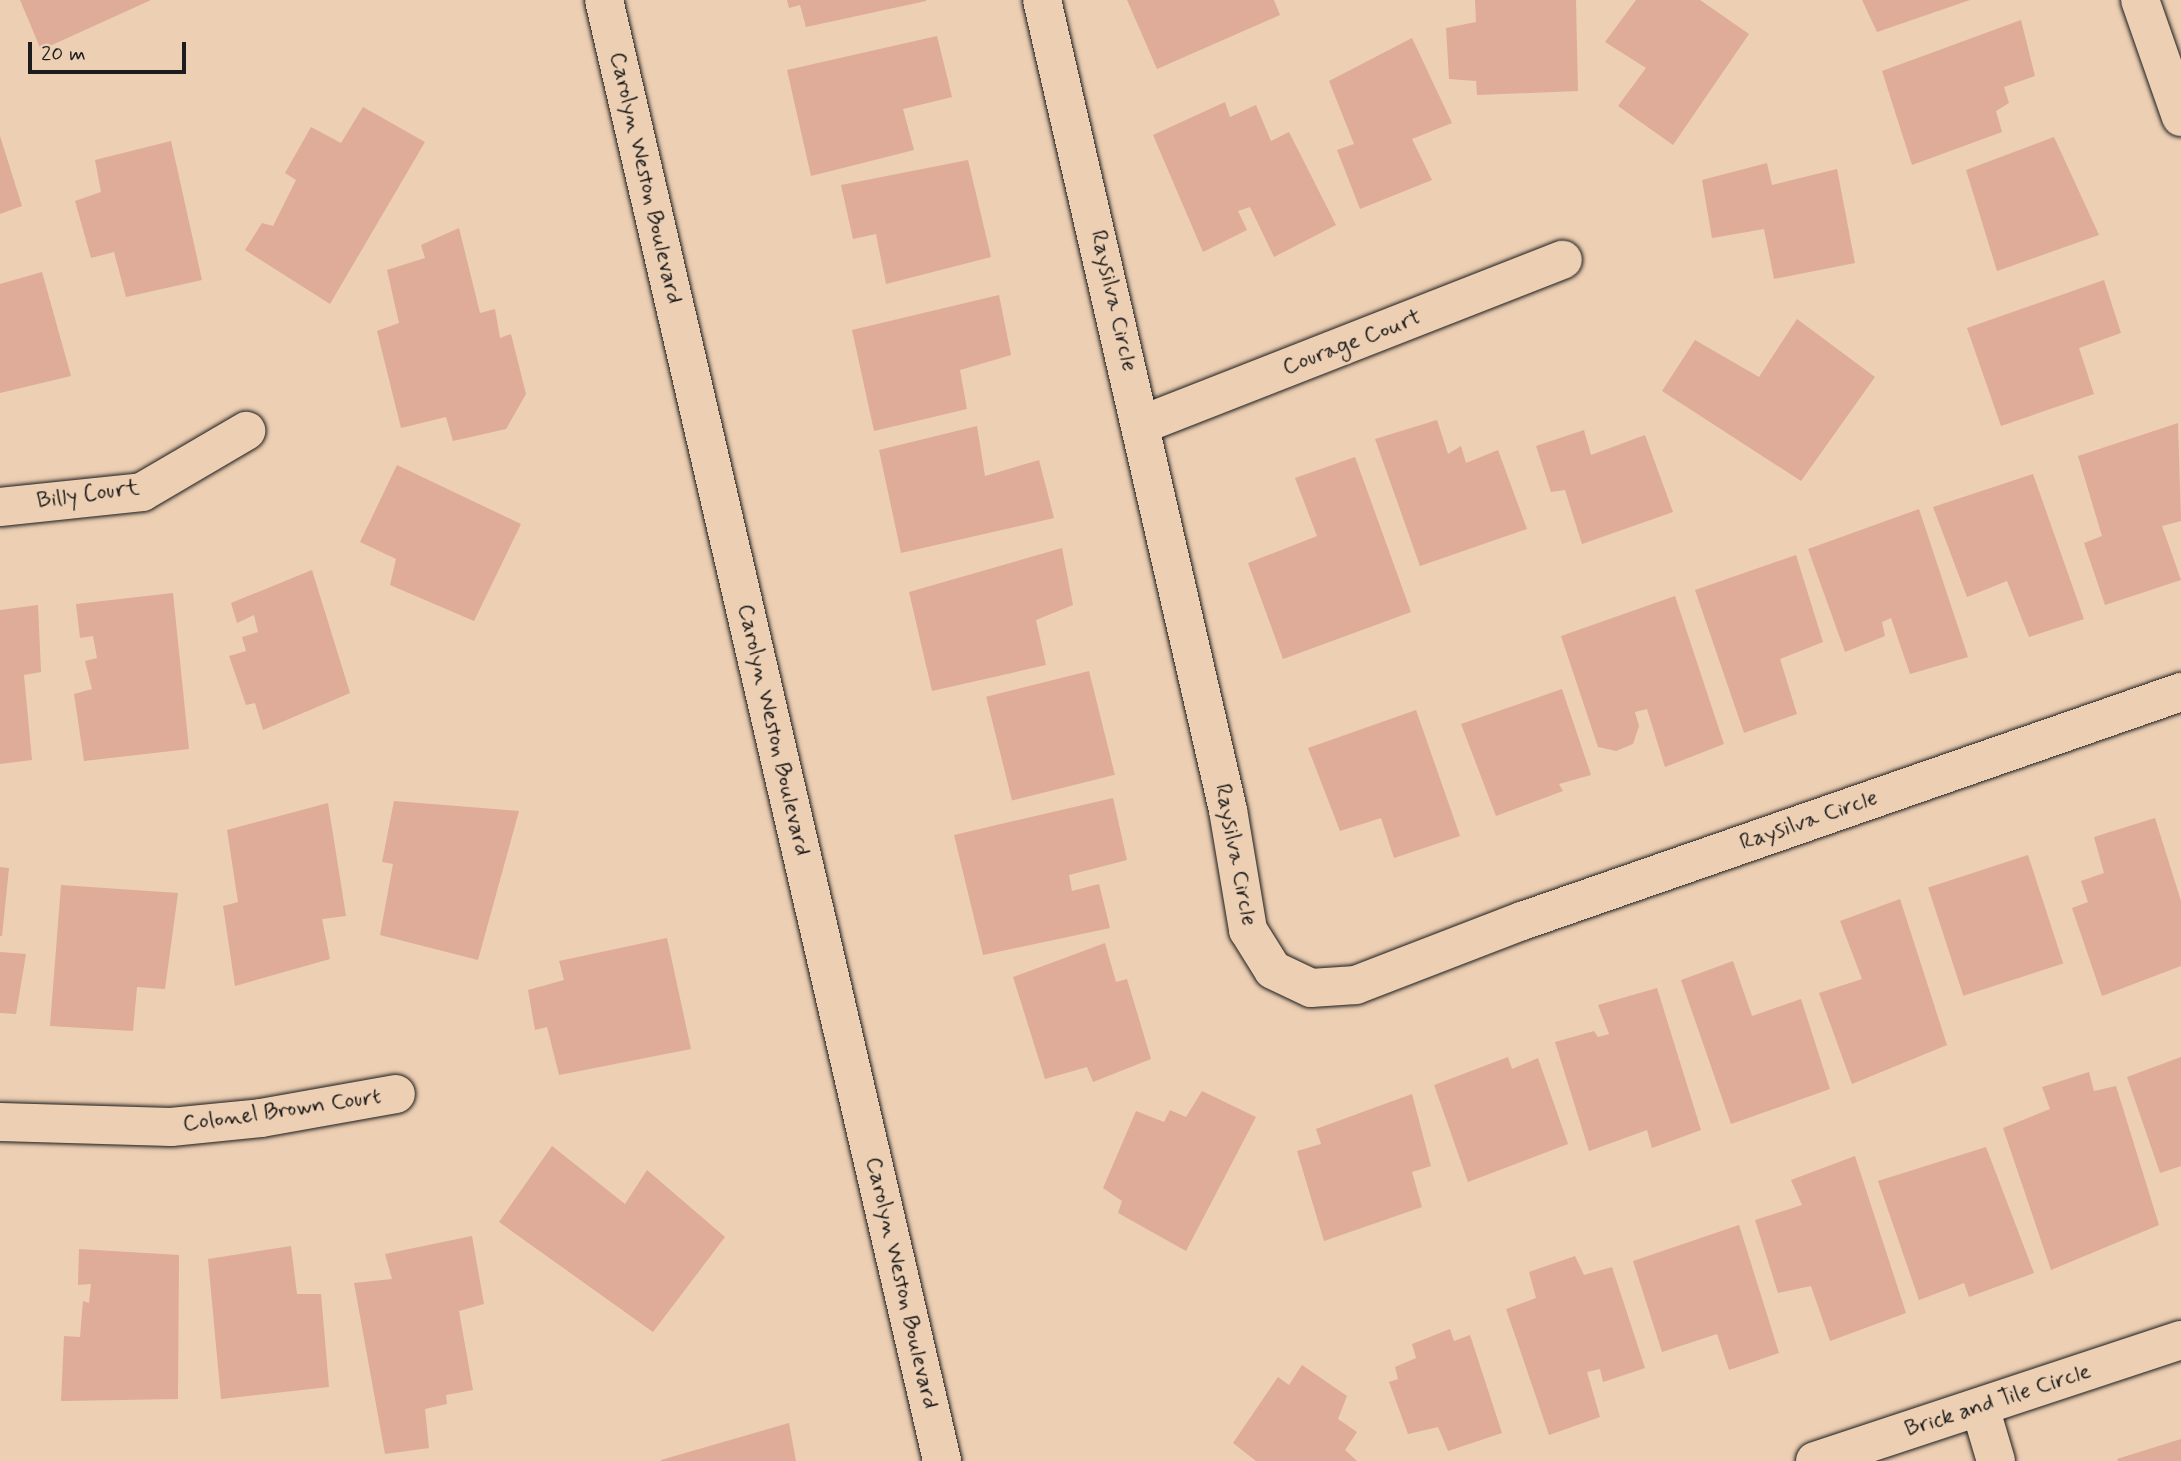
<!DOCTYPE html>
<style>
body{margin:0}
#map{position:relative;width:2181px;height:1461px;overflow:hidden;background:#edcfb3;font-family:Mynerve,sans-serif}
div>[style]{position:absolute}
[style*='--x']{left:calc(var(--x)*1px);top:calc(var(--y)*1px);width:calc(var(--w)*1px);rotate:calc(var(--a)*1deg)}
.building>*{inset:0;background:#deac99;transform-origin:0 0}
.roads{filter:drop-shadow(0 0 2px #1c1c1c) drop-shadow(0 0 2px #1c1c1c)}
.minor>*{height:38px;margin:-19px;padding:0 19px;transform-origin:19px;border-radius:19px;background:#edcfb3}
span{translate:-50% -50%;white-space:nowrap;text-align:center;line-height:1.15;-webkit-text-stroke:5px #edcfb3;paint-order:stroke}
.street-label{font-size:23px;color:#1c1c1c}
.scale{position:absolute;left:28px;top:42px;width:158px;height:32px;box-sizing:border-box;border:4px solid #1c1c1c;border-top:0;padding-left:9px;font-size:21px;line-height:24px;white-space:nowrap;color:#1c1c1c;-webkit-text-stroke:5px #edcfb3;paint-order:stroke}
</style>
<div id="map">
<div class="building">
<div style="clip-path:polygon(20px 0,151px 0,41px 50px)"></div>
<div style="clip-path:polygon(787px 0,926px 0,926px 1px,806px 27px,800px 5px,789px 8px)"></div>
<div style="clip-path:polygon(1127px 0,1274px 0,1280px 15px,1157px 69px)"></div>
<div style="clip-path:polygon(1475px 0,1576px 0,1578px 91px,1477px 95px,1476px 81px,1449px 79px,1446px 28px,1476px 22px)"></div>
<div style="clip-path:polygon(1636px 0,1700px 0,1749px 34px,1673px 145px,1618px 106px,1646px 68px,1605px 42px)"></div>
<div style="clip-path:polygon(1862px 0,1970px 0,1877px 32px)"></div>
<div style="clip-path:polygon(2021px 20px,2035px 76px,2004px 87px,2009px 103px,1996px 111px,2002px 132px,1912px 165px,1882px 71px)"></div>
<div style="clip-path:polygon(937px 36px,952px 97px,903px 109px,914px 150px,811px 176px,787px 70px)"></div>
<div style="clip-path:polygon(1412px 38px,1452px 123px,1412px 139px,1432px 180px,1360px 209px,1337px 150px,1354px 144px,1329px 81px)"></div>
<div style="clip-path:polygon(1225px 102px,1230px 117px,1256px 105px,1271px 141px,1289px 132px,1336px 225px,1274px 257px,1250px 207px,1238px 211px,1247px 230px,1203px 252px,1153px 135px)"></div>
<div style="clip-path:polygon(363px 107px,425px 142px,330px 304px,245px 250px,262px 223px,273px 226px,296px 180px,285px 173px,311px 127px,341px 143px)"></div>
<div style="clip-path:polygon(0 136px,22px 206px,0 214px)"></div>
<div style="clip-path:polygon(2054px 137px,2099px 235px,1997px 271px,1966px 170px)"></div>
<div style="clip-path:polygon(171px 141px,202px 280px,126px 297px,114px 252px,91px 258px,75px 201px,101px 192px,95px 160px)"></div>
<div style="clip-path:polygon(968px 160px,991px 257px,886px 284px,876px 234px,853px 239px,841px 185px)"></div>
<div style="clip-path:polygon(1767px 163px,1772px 185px,1837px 169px,1855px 263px,1774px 279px,1764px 229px,1712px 238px,1702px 180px)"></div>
<div style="clip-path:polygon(459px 228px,480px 313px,495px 309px,500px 338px,511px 334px,526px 394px,506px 429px,453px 441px,446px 417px,401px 428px,377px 331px,399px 323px,387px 270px,425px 258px,421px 245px)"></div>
<div style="clip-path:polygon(42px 272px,71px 376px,0 393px,0 284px)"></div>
<div style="clip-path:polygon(2104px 280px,2121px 333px,2079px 348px,2094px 394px,2001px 426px,1967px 328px)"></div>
<div style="clip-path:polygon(999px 295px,1011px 355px,960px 370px,967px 409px,874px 431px,852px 330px)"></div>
<div style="clip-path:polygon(1797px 319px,1875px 377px,1801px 481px,1662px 391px,1695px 340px,1759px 377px)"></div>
<div style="clip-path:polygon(1437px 420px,1448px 454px,1461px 446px,1466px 463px,1498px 450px,1527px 529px,1420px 566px,1375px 439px)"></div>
<div style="clip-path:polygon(2178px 423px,2181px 521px,2162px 526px,2181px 580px,2105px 605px,2084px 543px,2102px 536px,2078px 456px)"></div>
<div style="clip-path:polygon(977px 426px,985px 476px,1039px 460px,1054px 518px,901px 553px,879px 450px)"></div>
<div style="clip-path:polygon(1584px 430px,1591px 455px,1645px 435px,1673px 512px,1582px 544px,1565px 490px,1551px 492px,1536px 446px)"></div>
<div style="clip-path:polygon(1355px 457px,1411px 612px,1283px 659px,1248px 563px,1317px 536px,1295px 478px)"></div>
<div style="clip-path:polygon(397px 465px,521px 524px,474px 621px,390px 585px,396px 559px,360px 542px)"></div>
<div style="clip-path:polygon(2033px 474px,2084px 619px,2029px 637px,2007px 581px,1967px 597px,1933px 507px)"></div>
<div style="clip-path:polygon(1919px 509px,1968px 657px,1910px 674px,1891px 618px,1882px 622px,1885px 636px,1845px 652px,1808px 549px)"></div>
<div style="clip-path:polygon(1062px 548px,1073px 605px,1036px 620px,1046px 665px,932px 691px,909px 592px)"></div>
<div style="clip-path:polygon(1796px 555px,1823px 642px,1780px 659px,1797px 714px,1744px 733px,1695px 590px)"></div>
<div style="clip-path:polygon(312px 570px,350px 693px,263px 730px,255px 703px,246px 705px,229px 656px,246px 651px,242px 637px,258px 632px,254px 615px,237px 623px,231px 603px)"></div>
<div style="clip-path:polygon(173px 593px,189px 749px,84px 761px,74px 694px,92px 689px,85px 661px,97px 658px,93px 636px,80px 638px,76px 604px)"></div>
<div style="clip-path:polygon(1675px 596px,1724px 744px,1665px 767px,1647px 709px,1635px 712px,1639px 726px,1633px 744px,1616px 751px,1598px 747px,1561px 636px)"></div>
<div style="clip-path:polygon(38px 605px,41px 672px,24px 675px,32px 760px,0 764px,0 610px)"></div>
<div style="left:1089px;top:671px;width:107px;height:106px;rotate:76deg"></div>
<div style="clip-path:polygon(1562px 689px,1591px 775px,1559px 784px,1563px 791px,1496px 816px,1461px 724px)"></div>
<div style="clip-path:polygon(1416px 710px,1460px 836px,1394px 858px,1381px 818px,1340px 831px,1308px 748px)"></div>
<div style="clip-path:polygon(1113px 798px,1127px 860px,1069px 875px,1072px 891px,1099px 884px,1110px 928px,983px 955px,954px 835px)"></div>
<div style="clip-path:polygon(394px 801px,519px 811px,478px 960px,380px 935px,393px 864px,382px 862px)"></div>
<div style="clip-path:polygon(328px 803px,346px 916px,322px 919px,330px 959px,235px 986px,223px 906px,238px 902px,227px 830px)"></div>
<div style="clip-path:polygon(2155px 818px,2181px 901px,2181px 966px,2102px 996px,2072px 908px,2088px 902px,2081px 881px,2104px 873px,2094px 837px)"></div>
<div style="left:2028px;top:855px;width:114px;height:105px;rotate:72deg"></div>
<div style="clip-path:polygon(0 867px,9px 868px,2px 936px,0 936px)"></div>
<div style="clip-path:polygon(61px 885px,178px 893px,165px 989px,137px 987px,133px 1031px,50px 1026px)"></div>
<div style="clip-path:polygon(1900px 899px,1947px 1045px,1852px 1084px,1819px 993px,1862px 979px,1840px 921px)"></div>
<div style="clip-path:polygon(667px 938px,691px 1049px,559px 1075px,547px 1027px,535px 1030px,528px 990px,564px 980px,559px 961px)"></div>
<div style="clip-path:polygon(1105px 943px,1116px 982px,1127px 979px,1151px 1059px,1093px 1082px,1087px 1067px,1045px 1079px,1013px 977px)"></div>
<div style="clip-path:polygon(0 952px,26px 954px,16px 1014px,0 1013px)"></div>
<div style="clip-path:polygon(1733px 961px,1752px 1016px,1801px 999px,1830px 1089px,1731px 1124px,1681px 980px)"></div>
<div style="clip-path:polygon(1657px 988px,1701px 1130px,1652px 1148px,1647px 1130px,1589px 1151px,1555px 1042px,1594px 1031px,1598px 1037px,1609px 1034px,1598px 1005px)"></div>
<div style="clip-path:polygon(1508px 1057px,1512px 1069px,1538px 1058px,1568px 1144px,1468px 1182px,1434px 1085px)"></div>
<div style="clip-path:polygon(2181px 1057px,2181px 1166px,2160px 1173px,2127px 1077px)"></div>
<div style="clip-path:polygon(2089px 1072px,2094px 1091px,2116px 1086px,2159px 1225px,2051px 1270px,2003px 1128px,2050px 1109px,2042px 1087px)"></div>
<div style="clip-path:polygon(1202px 1091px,1256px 1117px,1186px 1251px,1118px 1213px,1122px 1201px,1103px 1188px,1136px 1111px,1164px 1122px,1170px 1110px,1186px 1117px)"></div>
<div style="clip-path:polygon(1412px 1094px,1431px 1166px,1412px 1172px,1422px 1207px,1324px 1241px,1297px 1151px,1321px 1144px,1316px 1129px)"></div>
<div style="clip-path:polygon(552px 1146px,625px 1204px,647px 1170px,725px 1237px,653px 1332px,499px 1222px)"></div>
<div style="clip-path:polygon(1986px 1147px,2034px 1273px,1969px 1297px,1964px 1283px,1919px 1300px,1878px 1181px)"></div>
<div style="clip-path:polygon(1855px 1156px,1906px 1313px,1830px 1341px,1811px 1286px,1778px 1293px,1755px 1220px,1802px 1205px,1791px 1180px)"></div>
<div style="clip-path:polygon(1739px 1225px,1779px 1353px,1729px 1370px,1717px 1334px,1662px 1352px,1633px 1261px)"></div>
<div style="clip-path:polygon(472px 1236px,484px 1304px,459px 1311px,473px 1390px,446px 1395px,447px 1404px,425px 1409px,429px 1448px,385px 1454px,354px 1283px,392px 1279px,385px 1254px)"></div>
<div style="clip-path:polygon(291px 1246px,297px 1294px,321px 1294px,329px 1387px,221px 1399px,208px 1259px)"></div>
<div style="clip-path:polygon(79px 1249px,179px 1255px,178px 1399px,61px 1401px,64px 1336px,80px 1337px,83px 1301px,89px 1303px,91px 1284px,78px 1285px)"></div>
<div style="clip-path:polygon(1575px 1256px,1584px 1275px,1612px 1267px,1645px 1368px,1603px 1382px,1600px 1369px,1587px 1372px,1600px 1417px,1549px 1435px,1506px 1309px,1536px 1298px,1529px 1272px)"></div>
<div style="clip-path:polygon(1450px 1329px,1454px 1341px,1470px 1335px,1502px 1433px,1448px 1451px,1438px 1427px,1408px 1434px,1389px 1382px,1398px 1379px,1395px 1367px,1416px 1358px,1412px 1344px)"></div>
<div style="clip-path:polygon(1302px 1365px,1347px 1396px,1338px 1419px,1357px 1432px,1345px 1450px,1357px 1461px,1256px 1461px,1233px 1443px,1278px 1377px,1289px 1385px)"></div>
<div style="clip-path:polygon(789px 1423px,796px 1461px,661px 1461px,661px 1460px)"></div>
<div style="clip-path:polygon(2181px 1439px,2181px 1461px,2118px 1461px,2117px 1459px)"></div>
</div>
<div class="roads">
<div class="minor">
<div style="--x:604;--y:0;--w:1500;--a:76.97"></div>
<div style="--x:1042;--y:0;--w:831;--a:77.07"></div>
<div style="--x:1228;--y:810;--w:122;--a:80.5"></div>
<div style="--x:1248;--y:930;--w:47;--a:58"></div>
<div style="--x:1273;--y:970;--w:42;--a:25.3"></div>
<div style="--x:1311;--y:988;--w:45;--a:-3.8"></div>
<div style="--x:1356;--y:985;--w:178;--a:-21.1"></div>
<div style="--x:1522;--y:921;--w:698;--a:-19.16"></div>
<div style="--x:2140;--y:0;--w:124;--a:70.7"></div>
<div style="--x:1141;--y:425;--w:453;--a:-21.4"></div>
<div style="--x:0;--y:507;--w:143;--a:-6"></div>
<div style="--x:142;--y:492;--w:121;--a:-30.4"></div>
<div style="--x:0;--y:1122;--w:171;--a:1.7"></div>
<div style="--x:171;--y:1127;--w:90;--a:-5.7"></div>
<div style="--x:261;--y:1118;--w:137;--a:-10.1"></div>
<div style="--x:1980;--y:1407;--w:56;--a:73.5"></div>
<div style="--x:1815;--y:1461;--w:385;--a:-18.3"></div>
</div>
</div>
<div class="street-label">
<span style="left:645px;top:178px;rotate:77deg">Carolyn Weston Boulevard</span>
<span style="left:1113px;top:301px;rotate:77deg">Raysilva Circle</span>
<span style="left:1352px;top:343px;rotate:-21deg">Courage Court</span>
<span style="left:88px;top:495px;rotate:-8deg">Billy Court</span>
<span style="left:773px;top:730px;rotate:77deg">Carolyn Weston Boulevard</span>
<span style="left:1809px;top:821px;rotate:-19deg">Raysilva Circle</span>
<span style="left:1235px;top:855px;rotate:79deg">Raysilva Circle</span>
<span style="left:282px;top:1111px;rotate:-8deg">Colonel Brown Court</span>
<span style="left:901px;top:1283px;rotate:77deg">Carolyn Weston Boulevard</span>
<span style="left:1998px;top:1401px;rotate:-18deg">Brick and Tile Circle</span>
</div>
<div class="scale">20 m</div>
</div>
